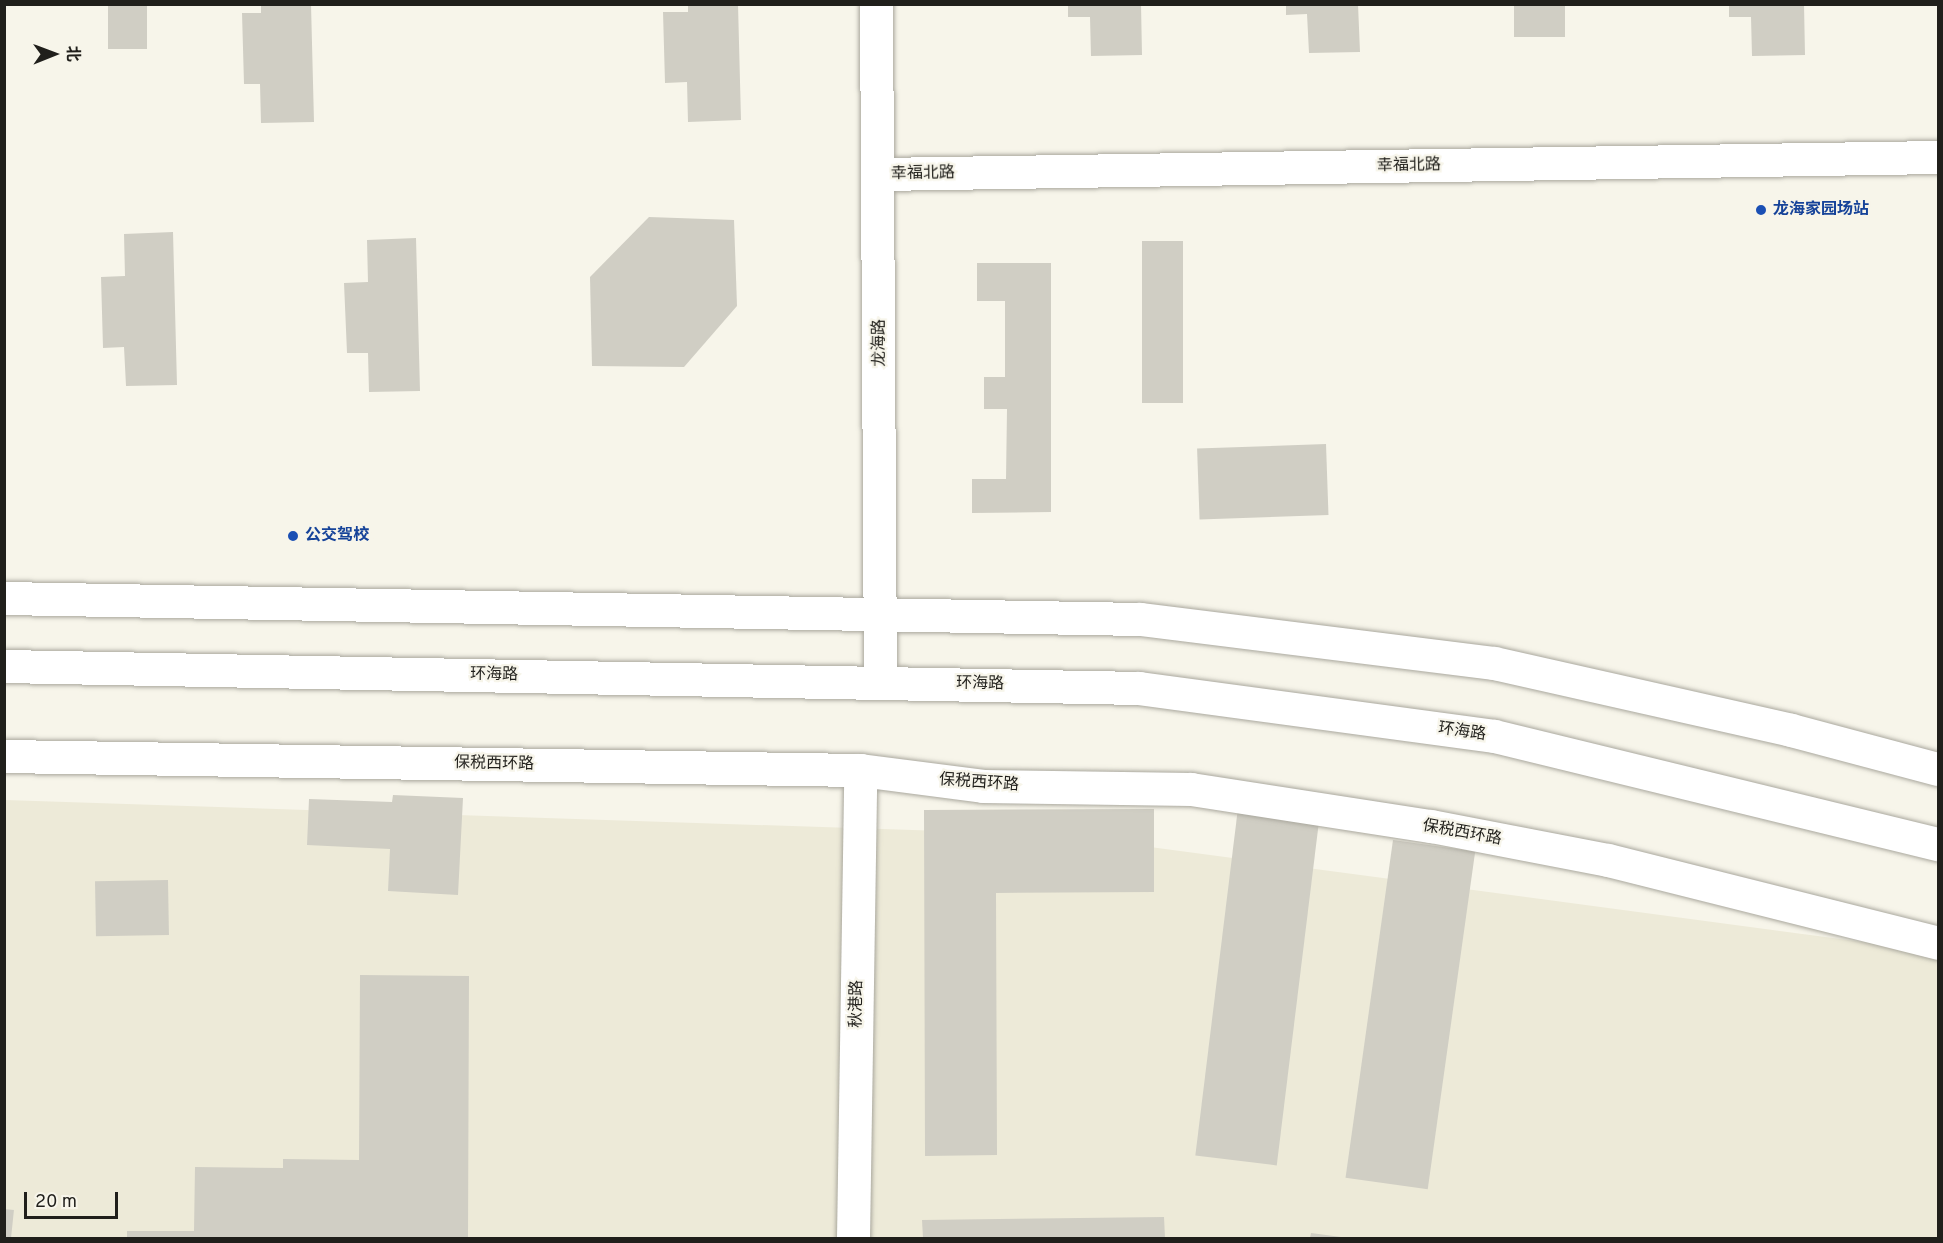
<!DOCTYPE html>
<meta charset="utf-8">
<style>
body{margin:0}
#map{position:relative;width:1943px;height:1243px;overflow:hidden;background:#f7f5ea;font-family:Overpass,"Noto Sans SC",sans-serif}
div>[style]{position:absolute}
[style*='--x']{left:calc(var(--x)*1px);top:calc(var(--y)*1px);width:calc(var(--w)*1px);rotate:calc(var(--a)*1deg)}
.built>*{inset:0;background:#edead8}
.building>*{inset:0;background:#d0cec4;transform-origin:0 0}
.roads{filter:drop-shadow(0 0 2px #aaa89e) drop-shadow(0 0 2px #aaa89e)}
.minor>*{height:33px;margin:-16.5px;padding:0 16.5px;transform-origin:16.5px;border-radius:16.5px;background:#fff}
.major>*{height:33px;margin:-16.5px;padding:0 16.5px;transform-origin:16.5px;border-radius:16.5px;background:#fff}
.dots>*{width:16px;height:16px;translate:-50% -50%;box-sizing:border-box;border:3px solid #f7f5ea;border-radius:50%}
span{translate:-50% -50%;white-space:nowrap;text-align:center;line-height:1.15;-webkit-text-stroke:4.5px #f7f5ea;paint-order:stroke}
.street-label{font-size:16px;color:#201f1b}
.transit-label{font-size:16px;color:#164399;font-weight:700}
.left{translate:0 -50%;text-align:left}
.frame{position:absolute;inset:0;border:6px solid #201f1b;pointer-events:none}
.north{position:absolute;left:24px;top:24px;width:60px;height:60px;-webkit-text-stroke:4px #f7f5ea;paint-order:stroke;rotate:89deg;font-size:16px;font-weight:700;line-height:24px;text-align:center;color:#201f1b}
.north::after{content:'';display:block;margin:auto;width:21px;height:27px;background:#201f1b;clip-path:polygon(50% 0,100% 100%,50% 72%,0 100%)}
.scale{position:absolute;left:24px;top:1192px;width:94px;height:27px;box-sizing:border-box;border:3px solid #201f1b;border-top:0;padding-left:8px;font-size:18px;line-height:21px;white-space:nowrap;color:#201f1b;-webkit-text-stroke:4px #f7f5ea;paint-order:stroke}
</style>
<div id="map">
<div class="built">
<div style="clip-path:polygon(5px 800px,1060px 835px,1938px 952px,1938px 1238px,5px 1238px)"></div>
</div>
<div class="building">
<div style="left:108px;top:4px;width:39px;height:45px"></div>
<div style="clip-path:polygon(261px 4px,311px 4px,314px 122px,261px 123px,260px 84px,244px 84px,242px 13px,261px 13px)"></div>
<div style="clip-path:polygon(688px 4px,738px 4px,741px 120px,688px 122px,687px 82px,665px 83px,663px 12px,688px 12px)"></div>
<div style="clip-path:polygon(1068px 4px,1141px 4px,1142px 55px,1091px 56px,1090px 17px,1068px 17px)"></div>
<div style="clip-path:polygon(1286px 4px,1358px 4px,1360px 52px,1309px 53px,1307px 14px,1286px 15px)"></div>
<div style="left:1514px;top:4px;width:51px;height:33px"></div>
<div style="clip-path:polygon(1729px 4px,1804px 4px,1805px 55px,1752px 56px,1751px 17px,1729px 17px)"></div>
<div style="clip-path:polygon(649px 217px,734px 220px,737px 306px,684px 367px,592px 366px,590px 277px)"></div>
<div style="clip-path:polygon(173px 232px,177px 385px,126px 386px,124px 347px,103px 348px,101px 277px,125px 276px,124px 234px)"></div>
<div style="clip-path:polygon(416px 238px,420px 391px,369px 392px,368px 353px,347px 353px,344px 283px,368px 282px,367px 240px)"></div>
<div style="left:1142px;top:241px;width:41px;height:162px"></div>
<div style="clip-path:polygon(977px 263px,1051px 263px,1051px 512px,972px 513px,972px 479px,1006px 479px,1007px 409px,984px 409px,984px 377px,1005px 377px,1005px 301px,977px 301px)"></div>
<div style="left:1326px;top:444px;width:71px;height:129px;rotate:88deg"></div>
<div style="clip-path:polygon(393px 795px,463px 798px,458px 895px,388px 891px,390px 849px,307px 845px,309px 799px,392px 802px)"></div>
<div style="left:1238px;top:808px;width:82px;height:350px;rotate:7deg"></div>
<div style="clip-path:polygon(1154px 809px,1154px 892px,996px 893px,997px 1155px,925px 1156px,924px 810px)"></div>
<div style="left:1393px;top:840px;width:83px;height:341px;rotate:8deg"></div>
<div style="left:168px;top:880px;width:55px;height:73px;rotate:89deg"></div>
<div style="clip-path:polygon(360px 975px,469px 976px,468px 1238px,127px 1238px,127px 1231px,194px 1231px,195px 1167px,283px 1168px,283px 1159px,359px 1160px)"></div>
<div style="left:4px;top:1209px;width:10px;height:29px;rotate:6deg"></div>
<div style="clip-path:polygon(1164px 1217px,1165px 1238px,923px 1238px,922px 1220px)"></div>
<div style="clip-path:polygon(1311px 1233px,1341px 1237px,1340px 1238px,1310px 1238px)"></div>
</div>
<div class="roads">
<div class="minor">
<div style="--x:876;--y:4;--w:678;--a:89.66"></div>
<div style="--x:4;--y:756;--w:856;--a:0.94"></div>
<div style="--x:860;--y:770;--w:124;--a:7.4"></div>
<div style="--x:983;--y:786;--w:208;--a:0.8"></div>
<div style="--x:1191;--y:789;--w:243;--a:8.8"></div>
<div style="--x:1431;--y:826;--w:180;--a:10.9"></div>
<div style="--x:1608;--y:860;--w:340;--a:14.1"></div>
<div style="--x:853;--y:1238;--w:468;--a:-89.1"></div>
</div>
<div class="major">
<div style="--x:880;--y:174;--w:1058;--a:-0.92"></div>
<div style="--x:4;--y:598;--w:1136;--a:1.06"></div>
<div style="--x:1140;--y:619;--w:357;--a:7.1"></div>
<div style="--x:1494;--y:663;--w:304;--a:12.7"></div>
<div style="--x:1791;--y:730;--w:152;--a:14.9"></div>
<div style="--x:4;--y:666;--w:1135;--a:1.11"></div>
<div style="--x:1139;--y:688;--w:358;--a:7.7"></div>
<div style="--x:1494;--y:736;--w:457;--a:13.7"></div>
</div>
</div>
<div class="dots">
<div style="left:1761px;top:210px;background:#1a4fb4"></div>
<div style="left:293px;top:536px;background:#1a4fb4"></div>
</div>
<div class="street-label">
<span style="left:1409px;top:166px;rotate:-1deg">幸福北路</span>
<span style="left:923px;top:174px;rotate:-1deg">幸福北路</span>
<span style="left:880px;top:343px;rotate:-90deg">龙海路</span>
<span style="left:494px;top:675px;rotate:1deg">环海路</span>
<span style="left:980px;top:684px;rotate:1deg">环海路</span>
<span style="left:1462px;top:732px;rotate:8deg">环海路</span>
<span style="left:494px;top:764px;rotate:1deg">保税西环路</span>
<span style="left:979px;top:783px;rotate:4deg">保税西环路</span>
<span style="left:1462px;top:833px;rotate:10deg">保税西环路</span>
<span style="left:857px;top:1004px;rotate:-89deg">秋港路</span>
</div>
<div class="transit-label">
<span class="left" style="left:1773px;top:210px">龙海家园场站</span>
<span class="left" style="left:305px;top:536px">公交驾校</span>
</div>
<div class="frame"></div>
<div class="north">北</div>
<div class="scale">20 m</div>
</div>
